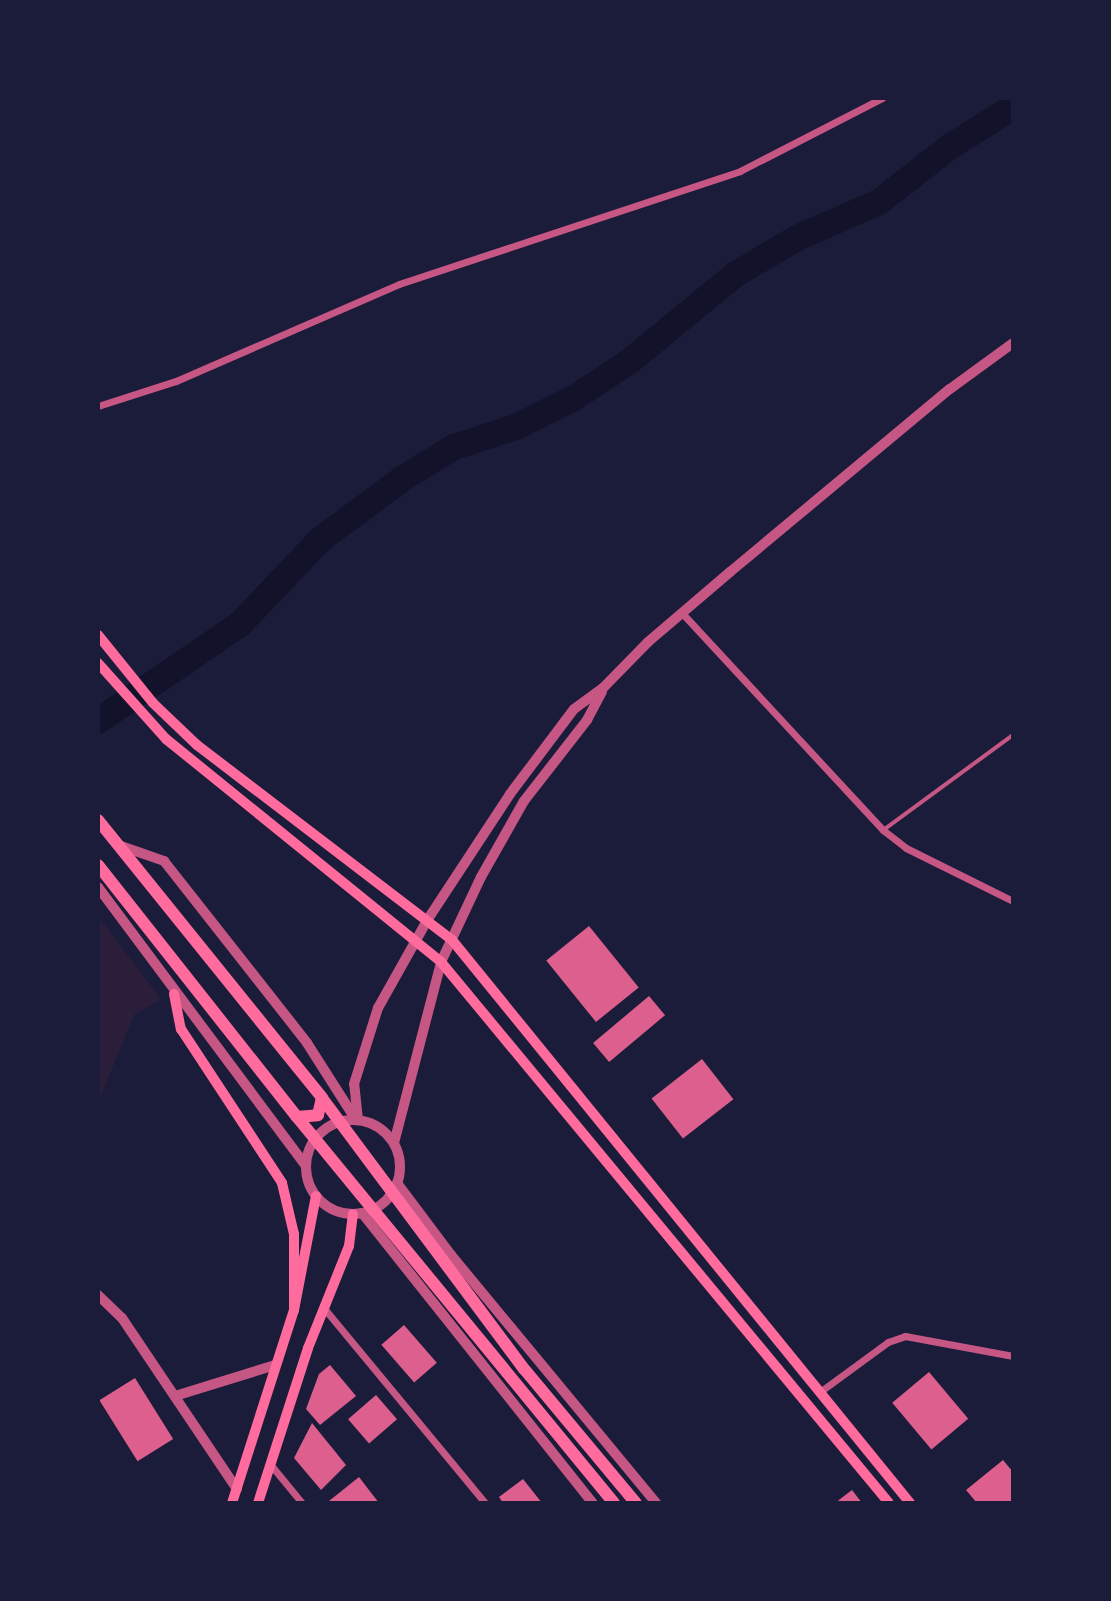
<!DOCTYPE html>
<style>
body{margin:0}
#map{position:relative;width:1111px;height:1601px;overflow:hidden;background:#1b1b3a;font-family:"Roboto Serif",serif}
div>[style]{position:absolute}
[style*='--x']{left:calc(var(--x)*1px);top:calc(var(--y)*1px);width:calc(var(--w)*1px);rotate:calc(var(--a)*1deg)}
.green>*{inset:0;background:#2a1e3b}
.river>*{height:26px;margin:-13px;padding:0 13px;transform-origin:13px;border-radius:13px;background:#12122b}
.building>*{inset:0;background:#dd5f8e;transform-origin:0 0}
.service>*{height:3.5px;margin:-1.75px;padding:0 1.75px;transform-origin:1.75px;border-radius:1.75px;background:#c65784}
.minor>*{height:7px;margin:-3.5px;padding:0 3.5px;transform-origin:3.5px;border-radius:3.5px;background:#c65784}
.tertiary>*{height:10px;margin:-5px;padding:0 5px;transform-origin:5px;border-radius:5px;background:#c65784}
.tertiary>.ring{margin:-5px;padding:0;box-sizing:content-box;background:none;border:10px solid #c65784;border-radius:50%}
.secondary>*{height:10px;margin:-5px;padding:0 5px;transform-origin:5px;border-radius:5px;background:#ff6b9d}
.trunk>*{height:12px;margin:-6px;padding:0 6px;transform-origin:6px;border-radius:6px;background:#ff6b9d}
span{translate:-50% -50%;white-space:nowrap;text-align:center;line-height:1.15;-webkit-text-stroke:5px #1b1b3a;paint-order:stroke}
.frame{position:absolute;inset:0;border:100px solid #1b1b3a;pointer-events:none}
</style>
<div id="map">
<div class="green">
<div style="clip-path:polygon(98px 916px,161px 999px,134px 1015px,98px 1103px)"></div>
</div>
<div class="river">
<div style="--x:98;--y:721;--w:172;--a:-34.3"></div>
<div style="--x:240;--y:624;--w:117;--a:-46.4"></div>
<div style="--x:321;--y:539;--w:101;--a:-36.5"></div>
<div style="--x:402;--y:479;--w:61;--a:-31.6"></div>
<div style="--x:454;--y:447;--w:65;--a:-17.9"></div>
<div style="--x:516;--y:427;--w:65;--a:-26.6"></div>
<div style="--x:574;--y:398;--w:67;--a:-33.5"></div>
<div style="--x:630;--y:361;--w:137;--a:-39.4"></div>
<div style="--x:736;--y:274;--w:71;--a:-30.5"></div>
<div style="--x:797;--y:238;--w:90;--a:-23.7"></div>
<div style="--x:879;--y:202;--w:88;--a:-38"></div>
<div style="--x:948;--y:148;--w:77;--a:-32.2"></div>
</div>
<div class="building">
<div style="left:589px;top:926px;width:79px;height:55px;rotate:51deg"></div>
<div style="left:649px;top:996px;width:25px;height:73px;rotate:50deg"></div>
<div style="left:702px;top:1059px;width:51px;height:64px;rotate:52deg"></div>
<div style="left:404px;top:1325px;width:50px;height:30px;rotate:49deg"></div>
<div style="clip-path:polygon(330px 1365px,356px 1396px,320px 1425px,306px 1409px,319px 1374px)"></div>
<div style="left:929px;top:1372px;width:61px;height:48px;rotate:50deg"></div>
<div style="left:135px;top:1378px;width:72px;height:42px;rotate:58deg"></div>
<div style="left:376px;top:1395px;width:32px;height:37px;rotate:49deg"></div>
<div style="clip-path:polygon(312px 1423px,346px 1465px,321px 1490px,294px 1458px)"></div>
<div style="clip-path:polygon(1003px 1460px,1013px 1472px,1013px 1503px,977px 1503px,966px 1490px)"></div>
<div style="clip-path:polygon(359px 1477px,379px 1503px,331px 1503px,329px 1501px)"></div>
<div style="clip-path:polygon(523px 1479px,542px 1503px,503px 1503px,499px 1497px)"></div>
<div style="clip-path:polygon(852px 1490px,862px 1503px,835px 1503px)"></div>
</div>
<div class="service">
<div style="--x:885;--y:829;--w:159;--a:-36.3"></div>
</div>
<div class="minor">
<div style="--x:98;--y:406;--w:82;--a:-17.8"></div>
<div style="--x:176;--y:381;--w:243;--a:-23.5"></div>
<div style="--x:399;--y:284;--w:359;--a:-18.3"></div>
<div style="--x:740;--y:171;--w:160;--a:-27.2"></div>
<div style="--x:682;--y:613;--w:296;--a:47.2"></div>
<div style="--x:883;--y:830;--w:29;--a:38"></div>
<div style="--x:906;--y:848;--w:119;--a:26.4"></div>
<div style="--x:323;--y:1307;--w:254;--a:50.4"></div>
<div style="--x:821;--y:1391;--w:83;--a:-36.2"></div>
<div style="--x:888;--y:1342;--w:18;--a:-19"></div>
<div style="--x:905;--y:1336;--w:110;--a:10.5"></div>
<div style="--x:270;--y:1464;--w:50;--a:50.6"></div>
</div>
<div class="tertiary">
<div style="--x:121;--y:846;--w:46;--a:19.2"></div>
<div style="--x:164;--y:861;--w:231;--a:51.8"></div>
<div style="--x:307;--y:1043;--w:91;--a:57.5"></div>
<div style="--x:98;--y:887;--w:348;--a:53.3"></div>
<div style="--x:358;--y:1120;--w:36;--a:-96"></div>
<div style="--x:354;--y:1084;--w:80;--a:-72.5"></div>
<div style="--x:378;--y:1008;--w:102;--a:-60.7"></div>
<div style="--x:428;--y:919;--w:149;--a:-56.7"></div>
<div style="--x:510;--y:794;--w:106;--a:-53"></div>
<div style="--x:574;--y:709;--w:36;--a:-36"></div>
<div style="--x:603;--y:688;--w:64;--a:-45.6"></div>
<div style="--x:648;--y:642;--w:108;--a:-40.5"></div>
<div style="--x:730;--y:572;--w:286;--a:-39.8"></div>
<div style="--x:950;--y:389;--w:78;--a:-36.1"></div>
<div class="ring" style="left:306px;top:1120px;width:84px;height:84px"></div>
<div style="--x:394;--y:1143;--w:187;--a:-75.4"></div>
<div style="--x:441;--y:962;--w:94;--a:-64.8"></div>
<div style="--x:481;--y:877;--w:87;--a:-60.5"></div>
<div style="--x:524;--y:801;--w:103;--a:-52.1"></div>
<div style="--x:587;--y:720;--w:32;--a:-62"></div>
<div style="--x:397;--y:1183;--w:90;--a:53.1"></div>
<div style="--x:451;--y:1255;--w:322;--a:50.4"></div>
<div style="--x:362;--y:1213;--w:371;--a:51.5"></div>
<div style="--x:98;--y:1295;--w:33;--a:44"></div>
<div style="--x:122;--y:1318;--w:206;--a:56.1"></div>
<div style="--x:175;--y:1396;--w:105;--a:-17.2"></div>
</div>
<div class="secondary">
<div style="--x:98;--y:635;--w:87;--a:51"></div>
<div style="--x:153;--y:703;--w:61;--a:43.7"></div>
<div style="--x:197;--y:745;--w:321;--a:37.4"></div>
<div style="--x:452;--y:940;--w:726;--a:50.87"></div>
<div style="--x:98;--y:663;--w:102;--a:48.2"></div>
<div style="--x:166;--y:739;--w:354;--a:39"></div>
<div style="--x:441;--y:962;--w:702;--a:50.37"></div>
<div style="--x:174;--y:994;--w:36;--a:79"></div>
<div style="--x:181;--y:1029;--w:184;--a:56.7"></div>
<div style="--x:282;--y:1183;--w:52;--a:76.8"></div>
<div style="--x:294;--y:1234;--w:76;--a:90"></div>
<div style="--x:232;--y:1503;--w:203;--a:-72.2"></div>
<div style="--x:294;--y:1310;--w:116;--a:-79.1"></div>
<div style="--x:258;--y:1503;--w:163;--a:-72.1"></div>
<div style="--x:308;--y:1348;--w:110;--a:-68.1"></div>
<div style="--x:349;--y:1246;--w:32;--a:-83"></div>
</div>
<div class="trunk">
<div style="--x:98;--y:820;--w:357;--a:51.1"></div>
<div style="--x:322;--y:1098;--w:339;--a:53.3"></div>
<div style="--x:525;--y:1370;--w:173;--a:50.2"></div>
<div style="--x:98;--y:865;--w:321;--a:51.7"></div>
<div style="--x:297;--y:1117;--w:499;--a:50.6"></div>
<div style="--x:297;--y:1117;--w:21;--a:-5"></div>
<div style="--x:318;--y:1115;--w:17;--a:-77"></div>
</div>
<div class="frame"></div>
</div>
